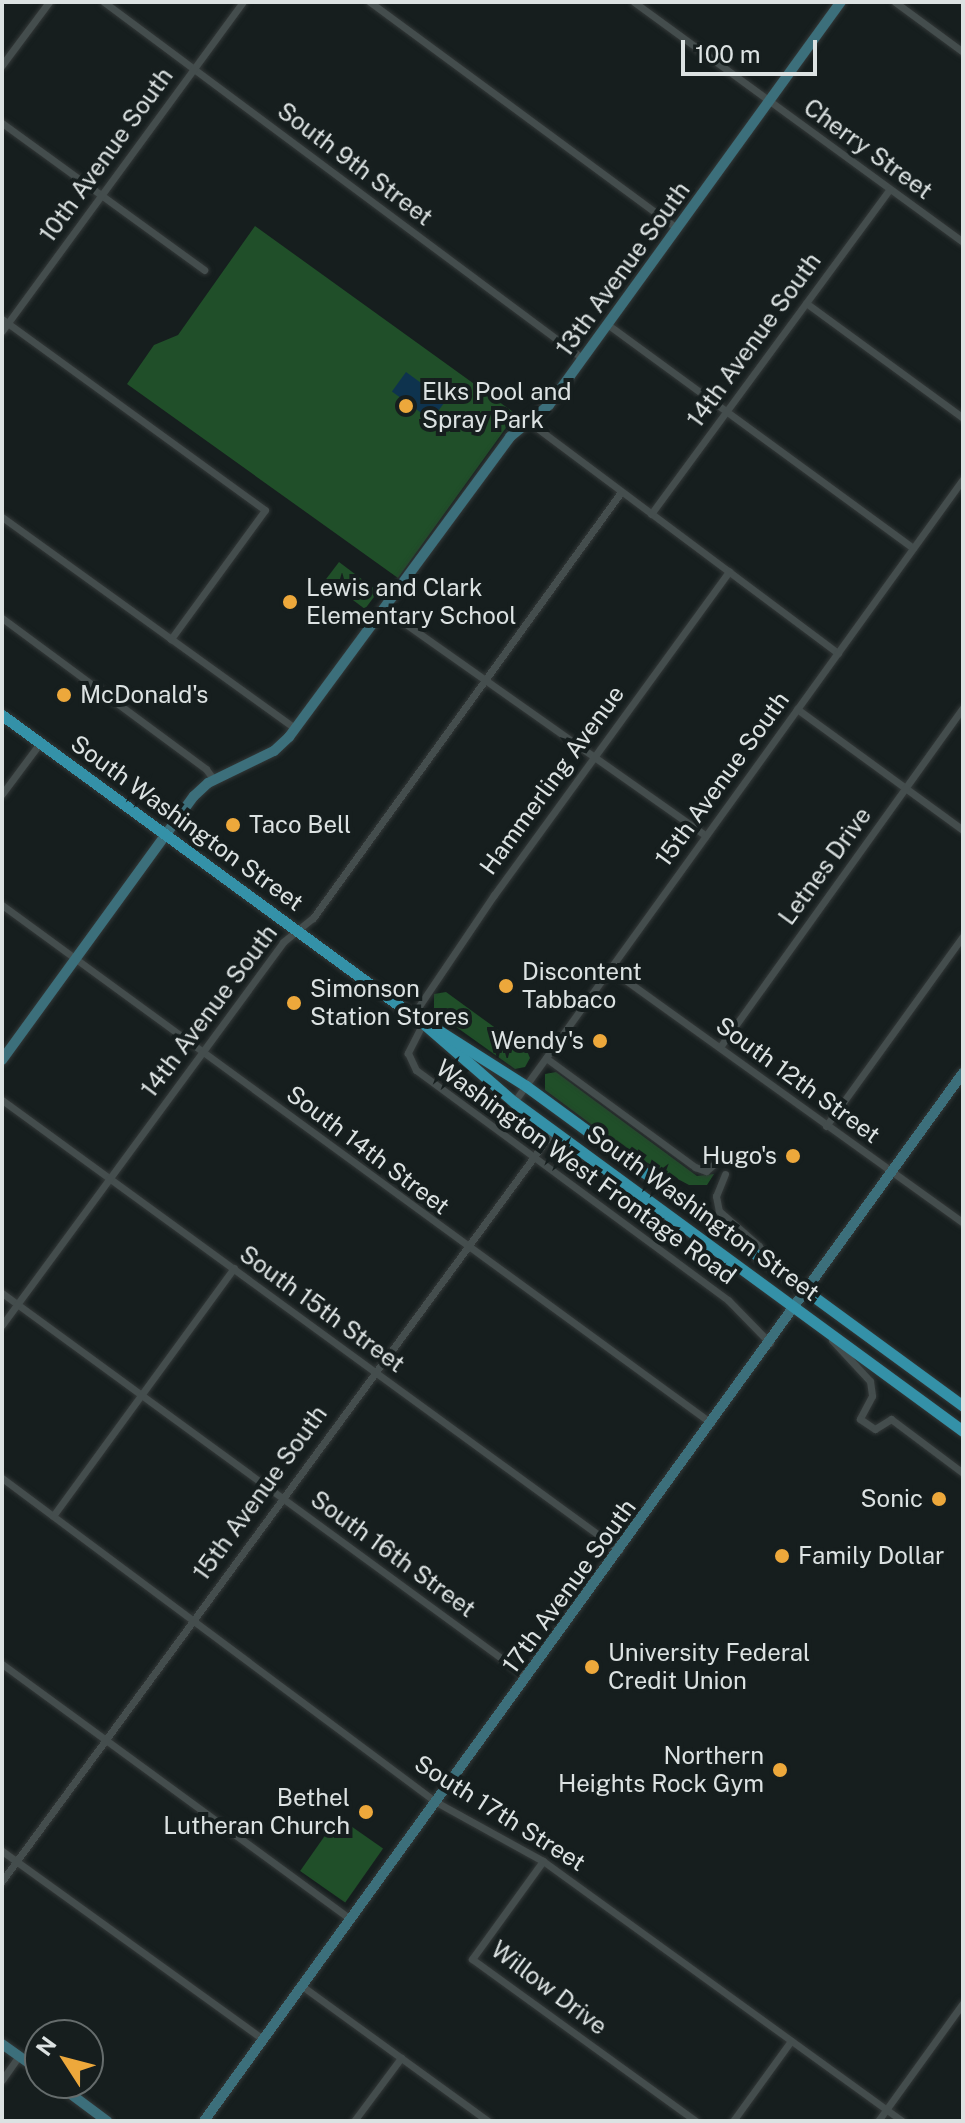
<!DOCTYPE html>
<style>
body{margin:0}
#map{position:relative;width:965px;height:2123px;overflow:hidden;background:#161e1e;font-family:"Public Sans",sans-serif}
div>[style]{position:absolute}
[style*='--x']{left:calc(var(--x)*1px);top:calc(var(--y)*1px);width:calc(var(--w)*1px);rotate:calc(var(--a)*1deg)}
.green>*{inset:0;background:#204f29;transform-origin:0 0}
.water>*{inset:0;background:#0e334e;transform-origin:0 0}
.roads{filter:drop-shadow(0 0 2px #333838) drop-shadow(0 0 2px #333838)}
.street>*{height:7px;margin:-3.5px;padding:0 3.5px;transform-origin:3.5px;border-radius:3.5px;background:#444d4d}
.secondary>*{height:10px;margin:-5px;padding:0 5px;transform-origin:5px;border-radius:5px;background:#3c6f7b}
.primary>*{height:11px;margin:-5.5px;padding:0 5.5px;transform-origin:5.5px;border-radius:5.5px;background:#3491a8}
.dots>*{width:22px;height:22px;translate:-50% -50%;box-sizing:border-box;border:4px solid #161e1e;border-radius:50%}
span{translate:-50% -50%;white-space:nowrap;text-align:center;line-height:1.15;-webkit-text-stroke:8px #161e1e;paint-order:stroke}
.street-label{font-size:24px;color:#dce2e2}
.poi-label{font-size:24px;color:#dce2e2}
.left{translate:0 -50%;text-align:left}
.right{translate:-100% -50%;text-align:right}
.frame{position:absolute;inset:0;border:4px solid #dce2e2;pointer-events:none}
.north{position:absolute;left:24px;top:2019px;width:80px;height:80px;box-sizing:border-box;background:#161e1e;border:2px solid #656c6c;border-radius:50%;rotate:306deg;font-size:22px;font-weight:700;line-height:32px;text-align:center;color:#dce2e2}
.north::after{content:'';display:block;margin:auto;width:28px;height:36px;background:#eda83b;clip-path:polygon(50% 0,100% 100%,50% 72%,0 100%)}
.scale{position:absolute;left:681px;top:40px;width:136px;height:36px;box-sizing:border-box;border:4px solid #dce2e2;border-top:0;padding-left:10px;font-size:24px;line-height:28px;white-space:nowrap;color:#dce2e2;-webkit-text-stroke:6px #161e1e;paint-order:stroke}
</style>
<div id="map">
<div class="green">
<div style="clip-path:polygon(255px 226px,516px 414px,398px 578px,127px 384px,154px 345px,178px 335px)"></div>
<div style="left:339px;top:562px;width:49px;height:22px;rotate:37deg"></div>
<div style="clip-path:polygon(446px 992px,527px 1051px,530px 1058px,525px 1067px,515px 1069px,434px 1011px,434px 994px)"></div>
<div style="clip-path:polygon(556px 1072px,697px 1176px,714px 1174px,707px 1185px,689px 1185px,631px 1154px,545px 1090px,545px 1074px)"></div>
<div style="left:338px;top:1817px;width:55px;height:66px;rotate:35deg"></div>
</div>
<div class="water">
<div style="left:406px;top:372px;width:49px;height:24px;rotate:36deg"></div>
</div>
<div class="roads">
<div class="street">
<div style="--x:104;--y:2;--w:596;--a:36.68"></div>
<div style="--x:370;--y:2;--w:381;--a:36.4"></div>
<div style="--x:634;--y:2;--w:407;--a:36.1"></div>
<div style="--x:895;--y:2;--w:84;--a:36.3"></div>
<div style="--x:2;--y:65;--w:79;--a:-53.3"></div>
<div style="--x:2;--y:123;--w:250;--a:36"></div>
<div style="--x:806;--y:303;--w:195;--a:36.2"></div>
<div style="--x:2;--y:319;--w:325;--a:36"></div>
<div style="--x:265;--y:510;--w:160;--a:126.1"></div>
<div style="--x:607;--y:324;--w:379;--a:36.2"></div>
<div style="--x:2;--y:331;--w:408;--a:-53.8"></div>
<div style="--x:529;--y:422;--w:386;--a:36.8"></div>
<div style="--x:651;--y:514;--w:403;--a:-53.7"></div>
<div style="--x:2;--y:517;--w:361;--a:35.8"></div>
<div style="--x:383;--y:608;--w:395;--a:35.2"></div>
<div style="--x:2;--y:618;--w:254;--a:36.5"></div>
<div style="--x:206;--y:769;--w:14;--a:54"></div>
<div style="--x:797;--y:709;--w:205;--a:36.1"></div>
<div style="--x:2;--y:794;--w:64;--a:-53.3"></div>
<div style="--x:2;--y:905;--w:878;--a:36.15"></div>
<div style="--x:610;--y:969;--w:435;--a:35.7"></div>
<div style="--x:413;--y:1015;--w:145;--a:-56"></div>
<div style="--x:494;--y:895;--w:400;--a:-54"></div>
<div style="--x:423;--y:1023;--w:34;--a:117"></div>
<div style="--x:408;--y:1053;--w:19;--a:65"></div>
<div style="--x:416;--y:1070;--w:388;--a:36.4"></div>
<div style="--x:728;--y:1300;--w:60;--a:45.7"></div>
<div style="--x:720;--y:1047;--w:417;--a:-54.4"></div>
<div style="--x:546;--y:1058;--w:185;--a:36.2"></div>
<div style="--x:695;--y:1167;--w:12;--a:20"></div>
<div style="--x:706;--y:1171;--w:9;--a:-41"></div>
<div style="--x:2;--y:1100;--w:764;--a:36.1"></div>
<div style="--x:514;--y:1102;--w:768;--a:-54.22"></div>
<div style="--x:826;--y:1126;--w:234;--a:-54.2"></div>
<div style="--x:725;--y:1174;--w:24;--a:112"></div>
<div style="--x:716;--y:1196;--w:15;--a:79"></div>
<div style="--x:719;--y:1211;--w:53;--a:41.2"></div>
<div style="--x:759;--y:1246;--w:17;--a:59"></div>
<div style="--x:2;--y:1293;--w:650;--a:36.18"></div>
<div style="--x:2;--y:1325;--w:475;--a:-53.7"></div>
<div style="--x:283;--y:942;--w:38;--a:-39"></div>
<div style="--x:313;--y:918;--w:526;--a:-54.13"></div>
<div style="--x:832;--y:1340;--w:56;--a:47.2"></div>
<div style="--x:870;--y:1381;--w:15;--a:82"></div>
<div style="--x:872;--y:1396;--w:26;--a:118"></div>
<div style="--x:860;--y:1419;--w:18;--a:34"></div>
<div style="--x:875;--y:1429;--w:19;--a:-32"></div>
<div style="--x:891;--y:1419;--w:90;--a:36.9"></div>
<div style="--x:2;--y:1478;--w:542;--a:36.74"></div>
<div style="--x:436;--y:1802;--w:122;--a:28.9"></div>
<div style="--x:543;--y:1861;--w:443;--a:35.9"></div>
<div style="--x:53;--y:1516;--w:307;--a:-53.9"></div>
<div style="--x:2;--y:1664;--w:431;--a:36.2"></div>
<div style="--x:2;--y:1851;--w:322;--a:35.8"></div>
<div style="--x:543;--y:1861;--w:121;--a:125.9"></div>
<div style="--x:472;--y:1959;--w:276;--a:35.9"></div>
<div style="--x:2;--y:1881;--w:931;--a:-53.7"></div>
<div style="--x:302;--y:1986;--w:230;--a:36"></div>
<div style="--x:2;--y:2080;--w:29;--a:-55"></div>
<div style="--x:354;--y:2121;--w:79;--a:-53.3"></div>
<div style="--x:733;--y:2121;--w:99;--a:-54.1"></div>
<div style="--x:878;--y:2121;--w:145;--a:-54.2"></div>
</div>
<div class="secondary">
<div style="--x:2;--y:1060;--w:326;--a:-54"></div>
<div style="--x:194;--y:796;--w:19;--a:-43"></div>
<div style="--x:208;--y:783;--w:73;--a:-25.9"></div>
<div style="--x:274;--y:751;--w:21;--a:-43"></div>
<div style="--x:289;--y:737;--w:373;--a:-53.6"></div>
<div style="--x:510;--y:437;--w:50;--a:-39.4"></div>
<div style="--x:549;--y:405;--w:498;--a:-54.1"></div>
<div style="--x:2;--y:2044;--w:47;--a:35.4"></div>
<div style="--x:56;--y:2083;--w:64;--a:36.7"></div>
<div style="--x:204;--y:2121;--w:1294;--a:-54.09"></div>
</div>
<div class="primary">
<div style="--x:2;--y:715;--w:522;--a:36.19"></div>
<div style="--x:423;--y:1023;--w:121;--a:41"></div>
<div style="--x:514;--y:1102;--w:557;--a:36.23"></div>
<div style="--x:433;--y:1027;--w:110;--a:32.4"></div>
<div style="--x:526;--y:1086;--w:542;--a:36.21"></div>
</div>
</div>
<div class="dots">
<div style="left:406px;top:406px;background:#eda83b"></div>
<div style="left:290px;top:602px;background:#eda83b"></div>
<div style="left:64px;top:695px;background:#eda83b"></div>
<div style="left:233px;top:825px;background:#eda83b"></div>
<div style="left:506px;top:986px;background:#eda83b"></div>
<div style="left:294px;top:1003px;background:#eda83b"></div>
<div style="left:600px;top:1041px;background:#eda83b"></div>
<div style="left:793px;top:1156px;background:#eda83b"></div>
<div style="left:939px;top:1499px;background:#eda83b"></div>
<div style="left:782px;top:1556px;background:#eda83b"></div>
<div style="left:592px;top:1667px;background:#eda83b"></div>
<div style="left:780px;top:1770px;background:#eda83b"></div>
<div style="left:366px;top:1812px;background:#eda83b"></div>
</div>
<div class="street-label">
<span style="left:868px;top:149px;rotate:36deg">Cherry Street</span>
<span style="left:106px;top:155px;rotate:-54deg">10th Avenue South</span>
<span style="left:355px;top:164px;rotate:37deg">South 9th Street</span>
<span style="left:623px;top:269px;rotate:-54deg">13th Avenue South</span>
<span style="left:754px;top:340px;rotate:-54deg">14th Avenue South</span>
<span style="left:722px;top:779px;rotate:-54deg">15th Avenue South</span>
<span style="left:552px;top:780px;rotate:-54deg">Hammerling Avenue</span>
<span style="left:187px;top:823px;rotate:36deg">South Washington Street</span>
<span style="left:825px;top:866px;rotate:-54deg">Letnes Drive</span>
<span style="left:209px;top:1011px;rotate:-53deg">14th Avenue South</span>
<span style="left:798px;top:1080px;rotate:36deg">South 12th Street</span>
<span style="left:368px;top:1150px;rotate:37deg">South 14th Street</span>
<span style="left:586px;top:1172px;rotate:36deg">Washington West Frontage Road</span>
<span style="left:703px;top:1213px;rotate:36deg">South Washington Street</span>
<span style="left:322px;top:1309px;rotate:36deg">South 15th Street</span>
<span style="left:260px;top:1493px;rotate:-54deg">15th Avenue South</span>
<span style="left:393px;top:1554px;rotate:36deg">South 16th Street</span>
<span style="left:569px;top:1586px;rotate:-54deg">17th Avenue South</span>
<span style="left:500px;top:1813px;rotate:32deg">South 17th Street</span>
<span style="left:549px;top:1988px;rotate:37deg">Willow Drive</span>
</div>
<div class="poi-label">
<span class="left" style="left:422px;top:406px">Elks Pool and<br>Spray Park</span>
<span class="left" style="left:306px;top:602px">Lewis and Clark<br>Elementary School</span>
<span class="left" style="left:80px;top:695px">McDonald's</span>
<span class="left" style="left:249px;top:825px">Taco Bell</span>
<span class="left" style="left:522px;top:986px">Discontent<br>Tabbaco</span>
<span class="left" style="left:310px;top:1003px">Simonson<br>Station Stores</span>
<span class="right" style="left:584px;top:1041px">Wendy's</span>
<span class="right" style="left:777px;top:1156px">Hugo's</span>
<span class="right" style="left:923px;top:1499px">Sonic</span>
<span class="left" style="left:798px;top:1556px">Family Dollar</span>
<span class="left" style="left:608px;top:1667px">University Federal<br>Credit Union</span>
<span class="right" style="left:764px;top:1770px">Northern<br>Heights Rock Gym</span>
<span class="right" style="left:350px;top:1812px">Bethel<br>Lutheran Church</span>
</div>
<div class="frame"></div>
<div class="north">N</div>
<div class="scale">100 m</div>
</div>
